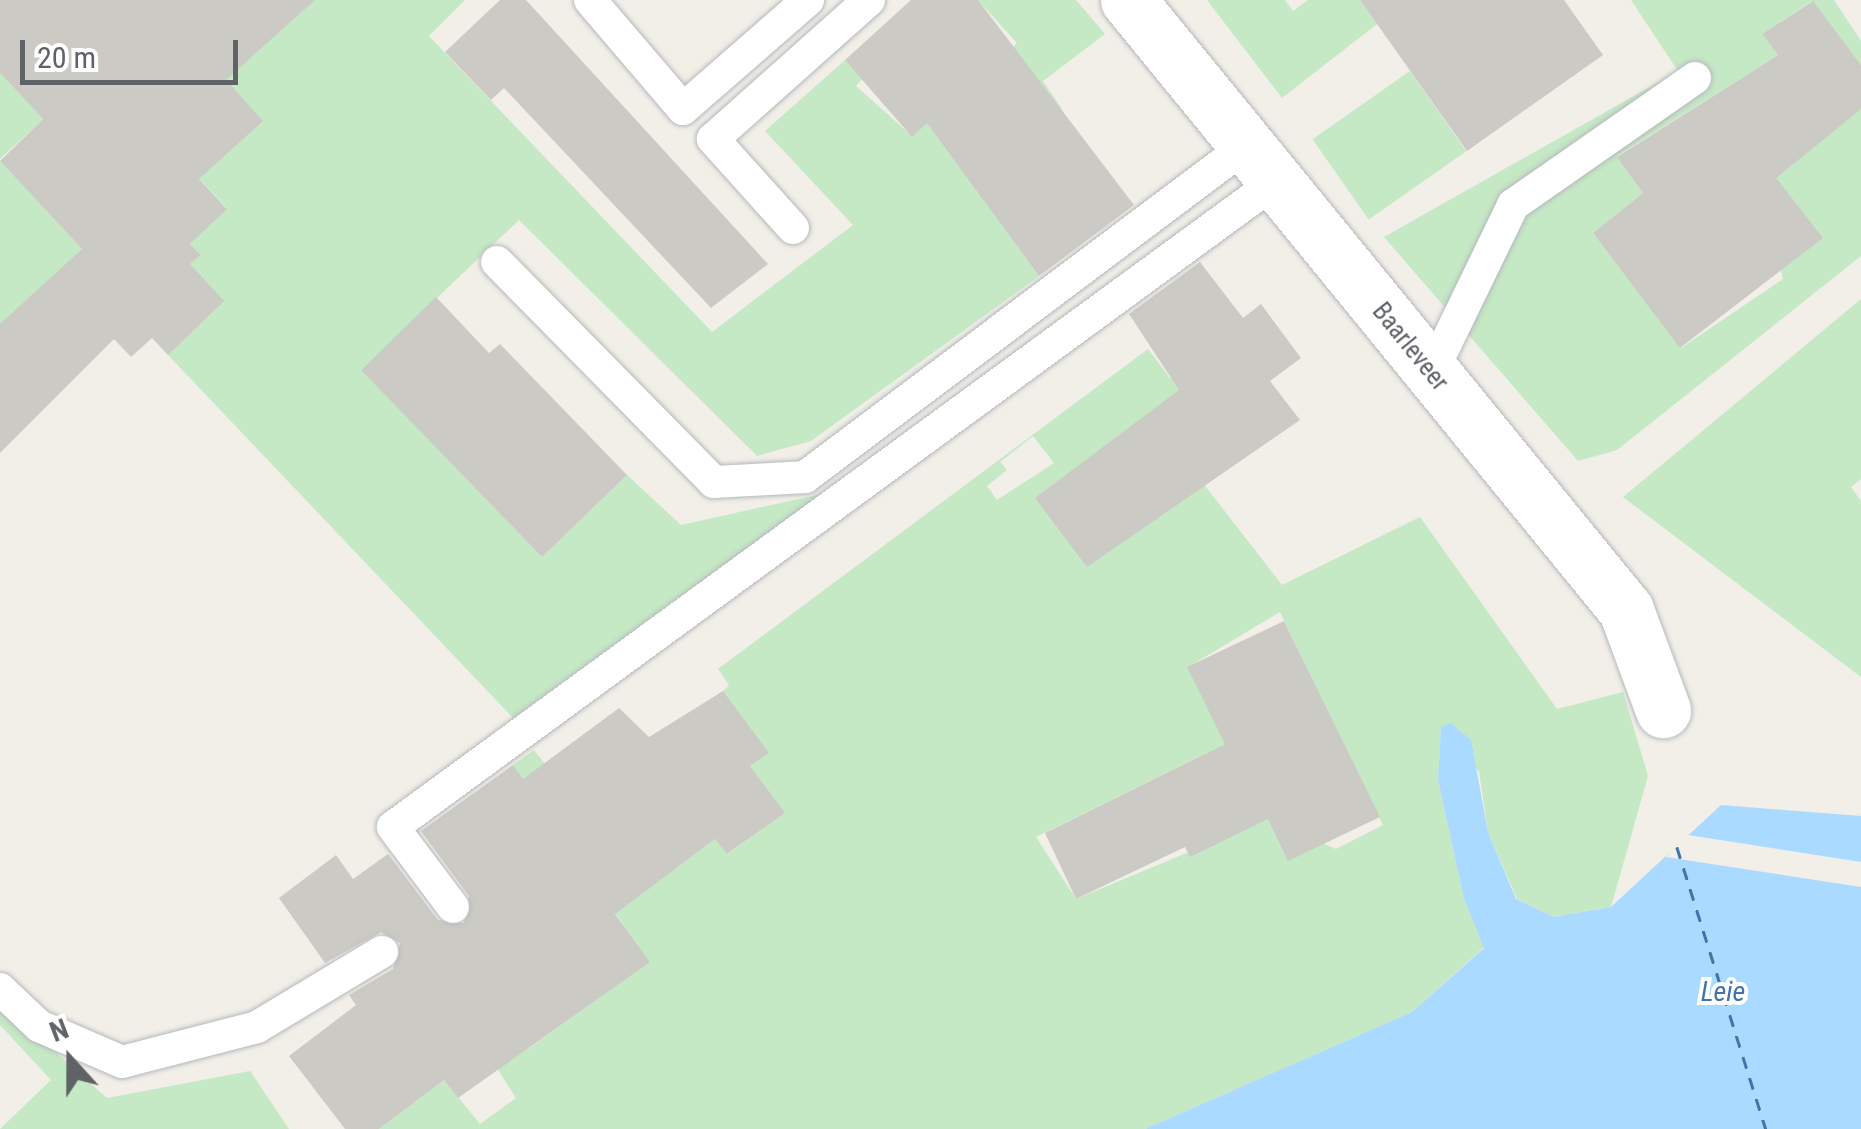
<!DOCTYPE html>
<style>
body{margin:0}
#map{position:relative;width:1861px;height:1129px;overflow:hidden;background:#f1efe8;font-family:"Roboto Condensed",sans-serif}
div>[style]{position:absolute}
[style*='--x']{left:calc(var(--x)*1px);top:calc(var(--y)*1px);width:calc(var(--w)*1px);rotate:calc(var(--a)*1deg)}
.green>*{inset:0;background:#c5e8c5;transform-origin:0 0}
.water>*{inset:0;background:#aadaff}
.pier>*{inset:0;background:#f1efe8}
.ferry>*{height:2.5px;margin-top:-1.25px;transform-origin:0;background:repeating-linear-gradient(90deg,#4174aa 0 12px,transparent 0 22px)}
.building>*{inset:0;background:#cccac5}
.roads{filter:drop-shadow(0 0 2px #b5b8bc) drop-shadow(0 0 2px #b5b8bc)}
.lane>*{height:32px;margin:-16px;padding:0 16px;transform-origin:16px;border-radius:16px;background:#fff}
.street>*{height:55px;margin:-27.5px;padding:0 27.5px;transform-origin:27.5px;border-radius:27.5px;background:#fff}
span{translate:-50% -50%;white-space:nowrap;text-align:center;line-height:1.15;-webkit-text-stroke:8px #fff;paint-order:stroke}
.street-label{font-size:25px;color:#5f6368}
.water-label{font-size:28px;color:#4174aa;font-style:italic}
.north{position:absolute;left:20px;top:1009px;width:100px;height:100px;-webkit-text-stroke:8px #fff;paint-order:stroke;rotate:339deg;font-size:28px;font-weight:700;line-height:40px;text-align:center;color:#5f6368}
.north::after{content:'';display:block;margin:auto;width:35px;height:45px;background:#5f6368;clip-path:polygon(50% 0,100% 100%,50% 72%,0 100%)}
.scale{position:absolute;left:20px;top:40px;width:218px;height:45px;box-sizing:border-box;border:5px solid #5f6368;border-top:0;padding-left:12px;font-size:30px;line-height:35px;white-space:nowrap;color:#5f6368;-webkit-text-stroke:8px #fff;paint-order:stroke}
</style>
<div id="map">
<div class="green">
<div style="clip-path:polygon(284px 0,465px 0,429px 36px,712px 332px,853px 225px,765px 131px,845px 60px,862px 79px,856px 86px,912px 136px,1017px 43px,978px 0,1076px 0,1105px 34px,1043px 81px,1062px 109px,968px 178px,1039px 276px,811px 441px,757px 456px,519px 220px,362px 369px,542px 557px,627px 475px,681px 525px,821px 494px,513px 718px,168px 355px,190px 264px,201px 255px,190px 244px,227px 208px,188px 167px,215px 68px,260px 49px,297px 16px)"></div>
<div style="clip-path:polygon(1207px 0,1285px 0,1293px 11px,1308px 0,1360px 0,1377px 24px,1282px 98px)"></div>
<div style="clip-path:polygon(1631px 0,1834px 0,1861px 41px,1861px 65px,1812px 1px,1762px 34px,1778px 55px,1617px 156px,1643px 193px,1593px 233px,1681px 348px,1783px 279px,1749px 144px,1861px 109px,1861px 256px,1617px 450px,1578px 461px,1384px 237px,1678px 71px)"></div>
<div style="left:1410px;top:71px;width:98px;height:119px;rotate:55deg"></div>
<div style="clip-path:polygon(0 73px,43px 119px,0 159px)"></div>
<div style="clip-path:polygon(0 161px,82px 249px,0 368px)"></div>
<div style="clip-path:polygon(1861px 299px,1861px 479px,1851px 487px,1861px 501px,1861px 677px,1623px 497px)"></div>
<div style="clip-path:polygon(evenodd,1148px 349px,1170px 378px,1183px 370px,1199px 392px,1087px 566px,1172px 505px,1178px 451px,1282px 585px,1420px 517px,1557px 709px,1623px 692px,1648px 776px,1611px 907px,1554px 917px,1517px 899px,1488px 832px,1479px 772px,1441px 727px,1438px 780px,1464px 899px,1484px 947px,1412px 1012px,1145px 1129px,379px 1129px,444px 1080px,480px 1124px,516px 1098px,487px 1052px,528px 1049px,649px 962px,513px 765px,534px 750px,552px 773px,679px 866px,715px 839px,728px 854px,784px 813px,750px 766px,768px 753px,723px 691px,729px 685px,718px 669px,1148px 349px,1033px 436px,1054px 463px,997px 500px,987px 486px,1007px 470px,1000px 462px,1033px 436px,1148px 349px,1280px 612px,1383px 825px,1336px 849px,1268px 819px,1076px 899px,1036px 837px,1233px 740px,1188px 667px,1280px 612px)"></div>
<div style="clip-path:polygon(0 1003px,107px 1098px,250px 1071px,289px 1129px,0 1129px,51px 1080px,0 1025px)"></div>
</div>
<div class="water">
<div style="clip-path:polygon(1451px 723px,1471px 740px,1488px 832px,1516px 899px,1554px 917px,1611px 907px,1721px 805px,1861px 816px,1861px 1129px,1145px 1129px,1412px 1012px,1484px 948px,1464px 899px,1438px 780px,1441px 727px)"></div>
</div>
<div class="pier">
<div style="clip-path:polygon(1688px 828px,1688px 835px,1861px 862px,1861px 887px,1666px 857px)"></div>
</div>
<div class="ferry">
<div style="--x:1677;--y:847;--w:296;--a:72.5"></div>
</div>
<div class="building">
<div style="clip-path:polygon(0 0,315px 0,226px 80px,263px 121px,199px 179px,227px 209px,190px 244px,201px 255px,190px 264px,224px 301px,168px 355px,152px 338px,131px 357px,114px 339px,0 453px,0 324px,82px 249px,0 161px,43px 119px,0 73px)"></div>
<div style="clip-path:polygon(500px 0,526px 0,768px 264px,711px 308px,504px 88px,491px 100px,445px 52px)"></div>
<div style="clip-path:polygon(911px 0,978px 0,1134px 205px,1039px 276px,927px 123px,912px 137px,845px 60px)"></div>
<div style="clip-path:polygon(1360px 0,1564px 0,1603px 55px,1467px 151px)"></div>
<div style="clip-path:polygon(1813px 1px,1861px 65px,1861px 109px,1776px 178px,1823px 238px,1680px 348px,1593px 233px,1643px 193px,1617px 157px,1778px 55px,1762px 34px)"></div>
<div style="clip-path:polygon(1200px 262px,1243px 318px,1261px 304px,1301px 358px,1270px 381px,1300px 420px,1087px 567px,1035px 498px,1179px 390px,1129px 314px)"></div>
<div style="clip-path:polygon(436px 297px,489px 353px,500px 344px,627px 475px,542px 557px,361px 370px)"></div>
<div style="clip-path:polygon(1284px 621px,1380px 817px,1288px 861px,1268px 819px,1190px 857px,1185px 847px,1076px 899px,1045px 833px,1225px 744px,1187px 667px)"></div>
<div style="clip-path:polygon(723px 691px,769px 753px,750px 766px,785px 813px,727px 854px,715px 839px,615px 914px,650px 962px,458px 1098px,444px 1080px,379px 1129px,345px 1129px,289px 1056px,356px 1005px,349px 995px,393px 969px,400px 943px,381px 932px,325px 963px,279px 898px,336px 855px,353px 879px,388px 854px,438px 920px,464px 923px,469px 896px,421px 831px,513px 765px,523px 779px,619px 708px,649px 737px)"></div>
</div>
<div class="roads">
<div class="lane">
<div style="--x:590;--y:0;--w:143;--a:49.5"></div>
<div style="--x:683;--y:109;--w:166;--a:-41.1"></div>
<div style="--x:793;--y:228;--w:120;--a:-132"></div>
<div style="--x:713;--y:139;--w:209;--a:-41.7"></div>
<div style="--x:497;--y:262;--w:309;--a:45.4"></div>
<div style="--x:714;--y:482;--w:91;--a:-3.1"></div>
<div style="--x:805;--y:477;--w:551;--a:-36.89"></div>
<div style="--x:1432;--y:372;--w:186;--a:-64.1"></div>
<div style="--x:1513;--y:205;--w:222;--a:-34.9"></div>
<div style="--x:453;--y:907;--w:100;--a:-126.9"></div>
<div style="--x:393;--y:827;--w:1093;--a:-36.18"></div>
<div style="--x:0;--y:989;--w:54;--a:43.5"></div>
<div style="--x:39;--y:1026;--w:90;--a:23.4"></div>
<div style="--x:122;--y:1062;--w:139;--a:-14.5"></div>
<div style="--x:257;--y:1027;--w:146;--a:-31"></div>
</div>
<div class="street">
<div style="--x:1128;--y:0;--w:787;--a:50.77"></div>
<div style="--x:1626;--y:610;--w:107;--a:69.7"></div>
</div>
</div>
<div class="street-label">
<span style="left:1410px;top:347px;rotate:51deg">Baarleveer</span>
</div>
<div class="water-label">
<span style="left:1723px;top:992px">Leie</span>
</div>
<div class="north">N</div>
<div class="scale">20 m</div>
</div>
